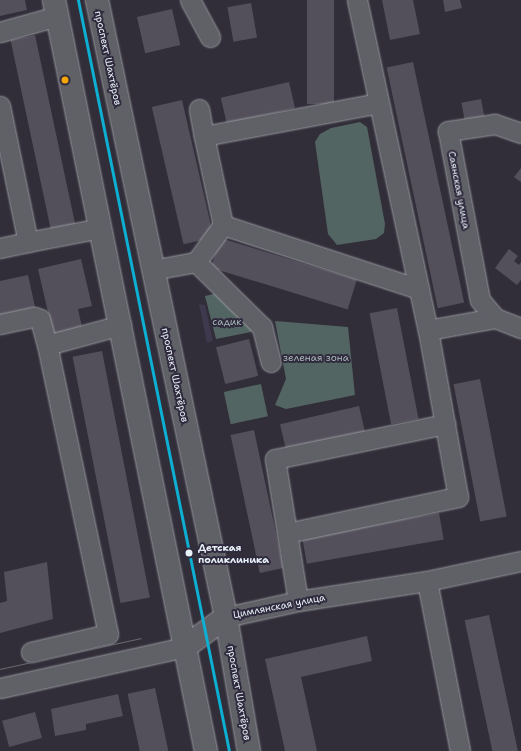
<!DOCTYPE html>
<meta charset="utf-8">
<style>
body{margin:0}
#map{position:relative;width:521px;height:751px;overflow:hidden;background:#312e39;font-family:"Shantell Sans",sans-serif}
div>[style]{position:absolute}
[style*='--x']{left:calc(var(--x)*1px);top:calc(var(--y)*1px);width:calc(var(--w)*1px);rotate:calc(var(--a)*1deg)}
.built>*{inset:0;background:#3f394d}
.green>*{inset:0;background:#536562;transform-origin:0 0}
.building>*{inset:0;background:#53505b;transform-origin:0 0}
.roads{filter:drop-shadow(0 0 1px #98999f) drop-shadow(0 0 1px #98999f)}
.minor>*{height:19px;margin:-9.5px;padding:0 9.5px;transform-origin:9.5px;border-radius:9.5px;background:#606067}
.major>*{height:22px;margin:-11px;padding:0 11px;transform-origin:11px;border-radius:11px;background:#606067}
.tram>*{height:1px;margin:-0.5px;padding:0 0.5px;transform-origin:0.5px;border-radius:0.5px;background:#68686f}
.tram-1>*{height:3px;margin:-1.5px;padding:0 1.5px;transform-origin:1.5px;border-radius:1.5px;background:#0dafd3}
.dots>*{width:11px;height:11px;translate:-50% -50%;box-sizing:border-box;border:2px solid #2f2a3d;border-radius:50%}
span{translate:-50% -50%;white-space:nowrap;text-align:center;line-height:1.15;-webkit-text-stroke:4px #2f2a3d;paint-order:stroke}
.street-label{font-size:10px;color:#e8f1f8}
.park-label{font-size:10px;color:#a7b6b7}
.stop-label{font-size:10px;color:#e8f1f8;font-weight:700}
.left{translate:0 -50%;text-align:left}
</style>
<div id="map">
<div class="built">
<div style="clip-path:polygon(199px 304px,205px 305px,213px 341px,207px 343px)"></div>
</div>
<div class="green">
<div style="clip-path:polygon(360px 122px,367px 127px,385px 224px,384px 233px,376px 239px,337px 245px,328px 234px,315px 142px,320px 134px,331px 128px)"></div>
<div style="clip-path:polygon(218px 293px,255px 327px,251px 332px,216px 339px,205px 296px)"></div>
<div style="clip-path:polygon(275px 321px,348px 327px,355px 395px,286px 409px,275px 405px,286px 379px)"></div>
<div style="left:261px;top:384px;width:33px;height:38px;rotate:78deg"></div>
</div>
<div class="building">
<div style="clip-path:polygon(0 0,25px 0,27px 10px,0 16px)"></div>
<div style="left:307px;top:0;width:27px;height:104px"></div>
<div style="clip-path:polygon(382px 0,413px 0,420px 34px,390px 40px)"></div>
<div style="clip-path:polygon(443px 0,460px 0,462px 8px,445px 12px)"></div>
<div style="left:251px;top:3px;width:35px;height:24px;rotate:80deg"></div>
<div style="left:172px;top:9px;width:37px;height:36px;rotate:77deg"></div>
<div style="left:35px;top:35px;width:198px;height:25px;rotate:78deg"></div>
<div style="left:413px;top:62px;width:246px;height:27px;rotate:78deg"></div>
<div style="left:289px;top:82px;width:27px;height:70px;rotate:77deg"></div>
<div style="left:481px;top:99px;width:20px;height:20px;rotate:79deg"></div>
<div style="left:182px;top:100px;width:141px;height:31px;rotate:77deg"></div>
<div style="clip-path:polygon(521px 168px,521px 182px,514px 177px)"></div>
<div style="left:220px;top:238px;width:143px;height:31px;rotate:17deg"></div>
<div style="clip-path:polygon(509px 249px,518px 256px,514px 261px,519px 265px,521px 262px,521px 280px,517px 285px,495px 268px)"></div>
<div style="clip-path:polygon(81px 259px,92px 306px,78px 309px,82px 327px,53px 334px,38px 269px)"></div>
<div style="clip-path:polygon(28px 275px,35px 307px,0 315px,0 281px)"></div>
<div style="left:397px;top:308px;width:113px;height:28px;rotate:79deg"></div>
<div style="left:249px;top:339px;width:38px;height:34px;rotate:76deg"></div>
<div style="left:102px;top:351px;width:251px;height:30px;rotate:79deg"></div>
<div style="left:480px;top:379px;width:140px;height:27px;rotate:79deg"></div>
<div style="left:359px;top:406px;width:28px;height:81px;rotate:77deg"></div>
<div style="left:254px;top:430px;width:141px;height:24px;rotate:78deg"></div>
<div style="left:439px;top:513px;width:27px;height:139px;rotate:80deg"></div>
<div style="clip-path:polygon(47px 562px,53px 619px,0 633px,0 603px,7px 601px,4px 572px)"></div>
<div style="left:489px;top:615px;width:139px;height:25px;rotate:78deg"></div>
<div style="clip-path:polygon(367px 636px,372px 661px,301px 677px,317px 751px,285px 751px,265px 659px)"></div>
<div style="left:155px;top:688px;width:64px;height:28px;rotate:78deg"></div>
<div style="clip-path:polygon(118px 694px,123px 716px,86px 724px,86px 730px,55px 736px,51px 709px)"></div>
<div style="left:35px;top:712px;width:27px;height:34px;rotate:75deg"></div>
</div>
<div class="roads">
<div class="minor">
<div style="--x:190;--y:0;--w:42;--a:61.6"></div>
<div style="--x:357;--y:0;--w:338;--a:77.9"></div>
<div style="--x:428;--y:330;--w:68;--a:-10.2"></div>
<div style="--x:0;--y:32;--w:59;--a:-15.7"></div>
<div style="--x:0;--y:106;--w:139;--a:78.4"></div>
<div style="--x:28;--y:242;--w:29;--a:168"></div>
<div style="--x:199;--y:109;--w:27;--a:80"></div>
<div style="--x:521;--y:133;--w:28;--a:-161"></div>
<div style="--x:495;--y:124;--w:48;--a:171.5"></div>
<div style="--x:448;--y:131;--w:172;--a:79.3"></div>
<div style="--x:480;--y:300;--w:23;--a:50"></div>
<div style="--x:495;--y:318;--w:28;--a:21"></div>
<div style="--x:223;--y:225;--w:91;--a:-102.1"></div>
<div style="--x:204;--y:136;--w:177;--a:-10.7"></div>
<div style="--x:28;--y:242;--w:74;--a:-10.9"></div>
<div style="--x:196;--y:262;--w:46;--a:-53.9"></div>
<div style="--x:223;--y:225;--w:206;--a:18.1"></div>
<div style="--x:152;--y:270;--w:45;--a:-10.3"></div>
<div style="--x:196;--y:262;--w:93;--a:44.6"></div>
<div style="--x:262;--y:327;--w:36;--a:76"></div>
<div style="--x:0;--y:324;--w:35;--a:-12"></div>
<div style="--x:34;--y:317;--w:6;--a:18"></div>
<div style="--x:40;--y:319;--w:27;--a:75"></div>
<div style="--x:47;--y:345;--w:77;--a:-15.1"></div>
<div style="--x:287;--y:533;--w:75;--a:-99.2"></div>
<div style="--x:275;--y:459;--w:174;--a:-11.6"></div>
<div style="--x:427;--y:581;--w:173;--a:79"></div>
<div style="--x:298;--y:601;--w:69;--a:-99.2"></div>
<div style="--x:287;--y:533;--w:175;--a:-11.9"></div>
<div style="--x:458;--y:497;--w:170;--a:-100.2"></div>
<div style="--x:226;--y:617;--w:74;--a:-12.5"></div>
<div style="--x:298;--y:601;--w:131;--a:-8.8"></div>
<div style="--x:427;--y:581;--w:96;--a:-12"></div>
<div style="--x:31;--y:652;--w:79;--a:-13.2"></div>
<div style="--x:108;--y:634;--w:295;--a:-101.9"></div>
<div style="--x:0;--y:688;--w:189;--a:-12.5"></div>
</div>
<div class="major">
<div style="--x:54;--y:0;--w:766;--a:78.56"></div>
<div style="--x:97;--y:0;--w:630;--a:78.19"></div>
<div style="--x:226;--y:617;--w:136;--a:80.3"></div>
<div style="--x:185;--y:647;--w:51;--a:-36.2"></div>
</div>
</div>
<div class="tram">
<div style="--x:0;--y:669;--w:144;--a:-12.4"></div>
</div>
<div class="tram-1">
<div style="--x:78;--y:0;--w:766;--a:78.63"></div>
</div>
<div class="dots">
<div style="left:65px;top:80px;background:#f7a600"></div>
<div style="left:189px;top:553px;background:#e8f1f8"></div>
</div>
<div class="street-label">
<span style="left:108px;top:58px;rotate:78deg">проспект Шахтёров</span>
<span style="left:459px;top:190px;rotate:79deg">Саянская улица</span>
<span style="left:175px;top:375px;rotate:78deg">проспект Шахтёров</span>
<span style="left:279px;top:606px;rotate:-11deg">Цимлянская улица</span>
<span style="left:239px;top:693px;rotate:80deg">проспект Шахтёров</span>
</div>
<div class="park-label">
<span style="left:227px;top:322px">садик</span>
<span style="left:316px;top:358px">зеленая зона</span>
</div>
<div class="stop-label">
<span class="left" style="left:198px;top:553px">Детская<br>поликлиника</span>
</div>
</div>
